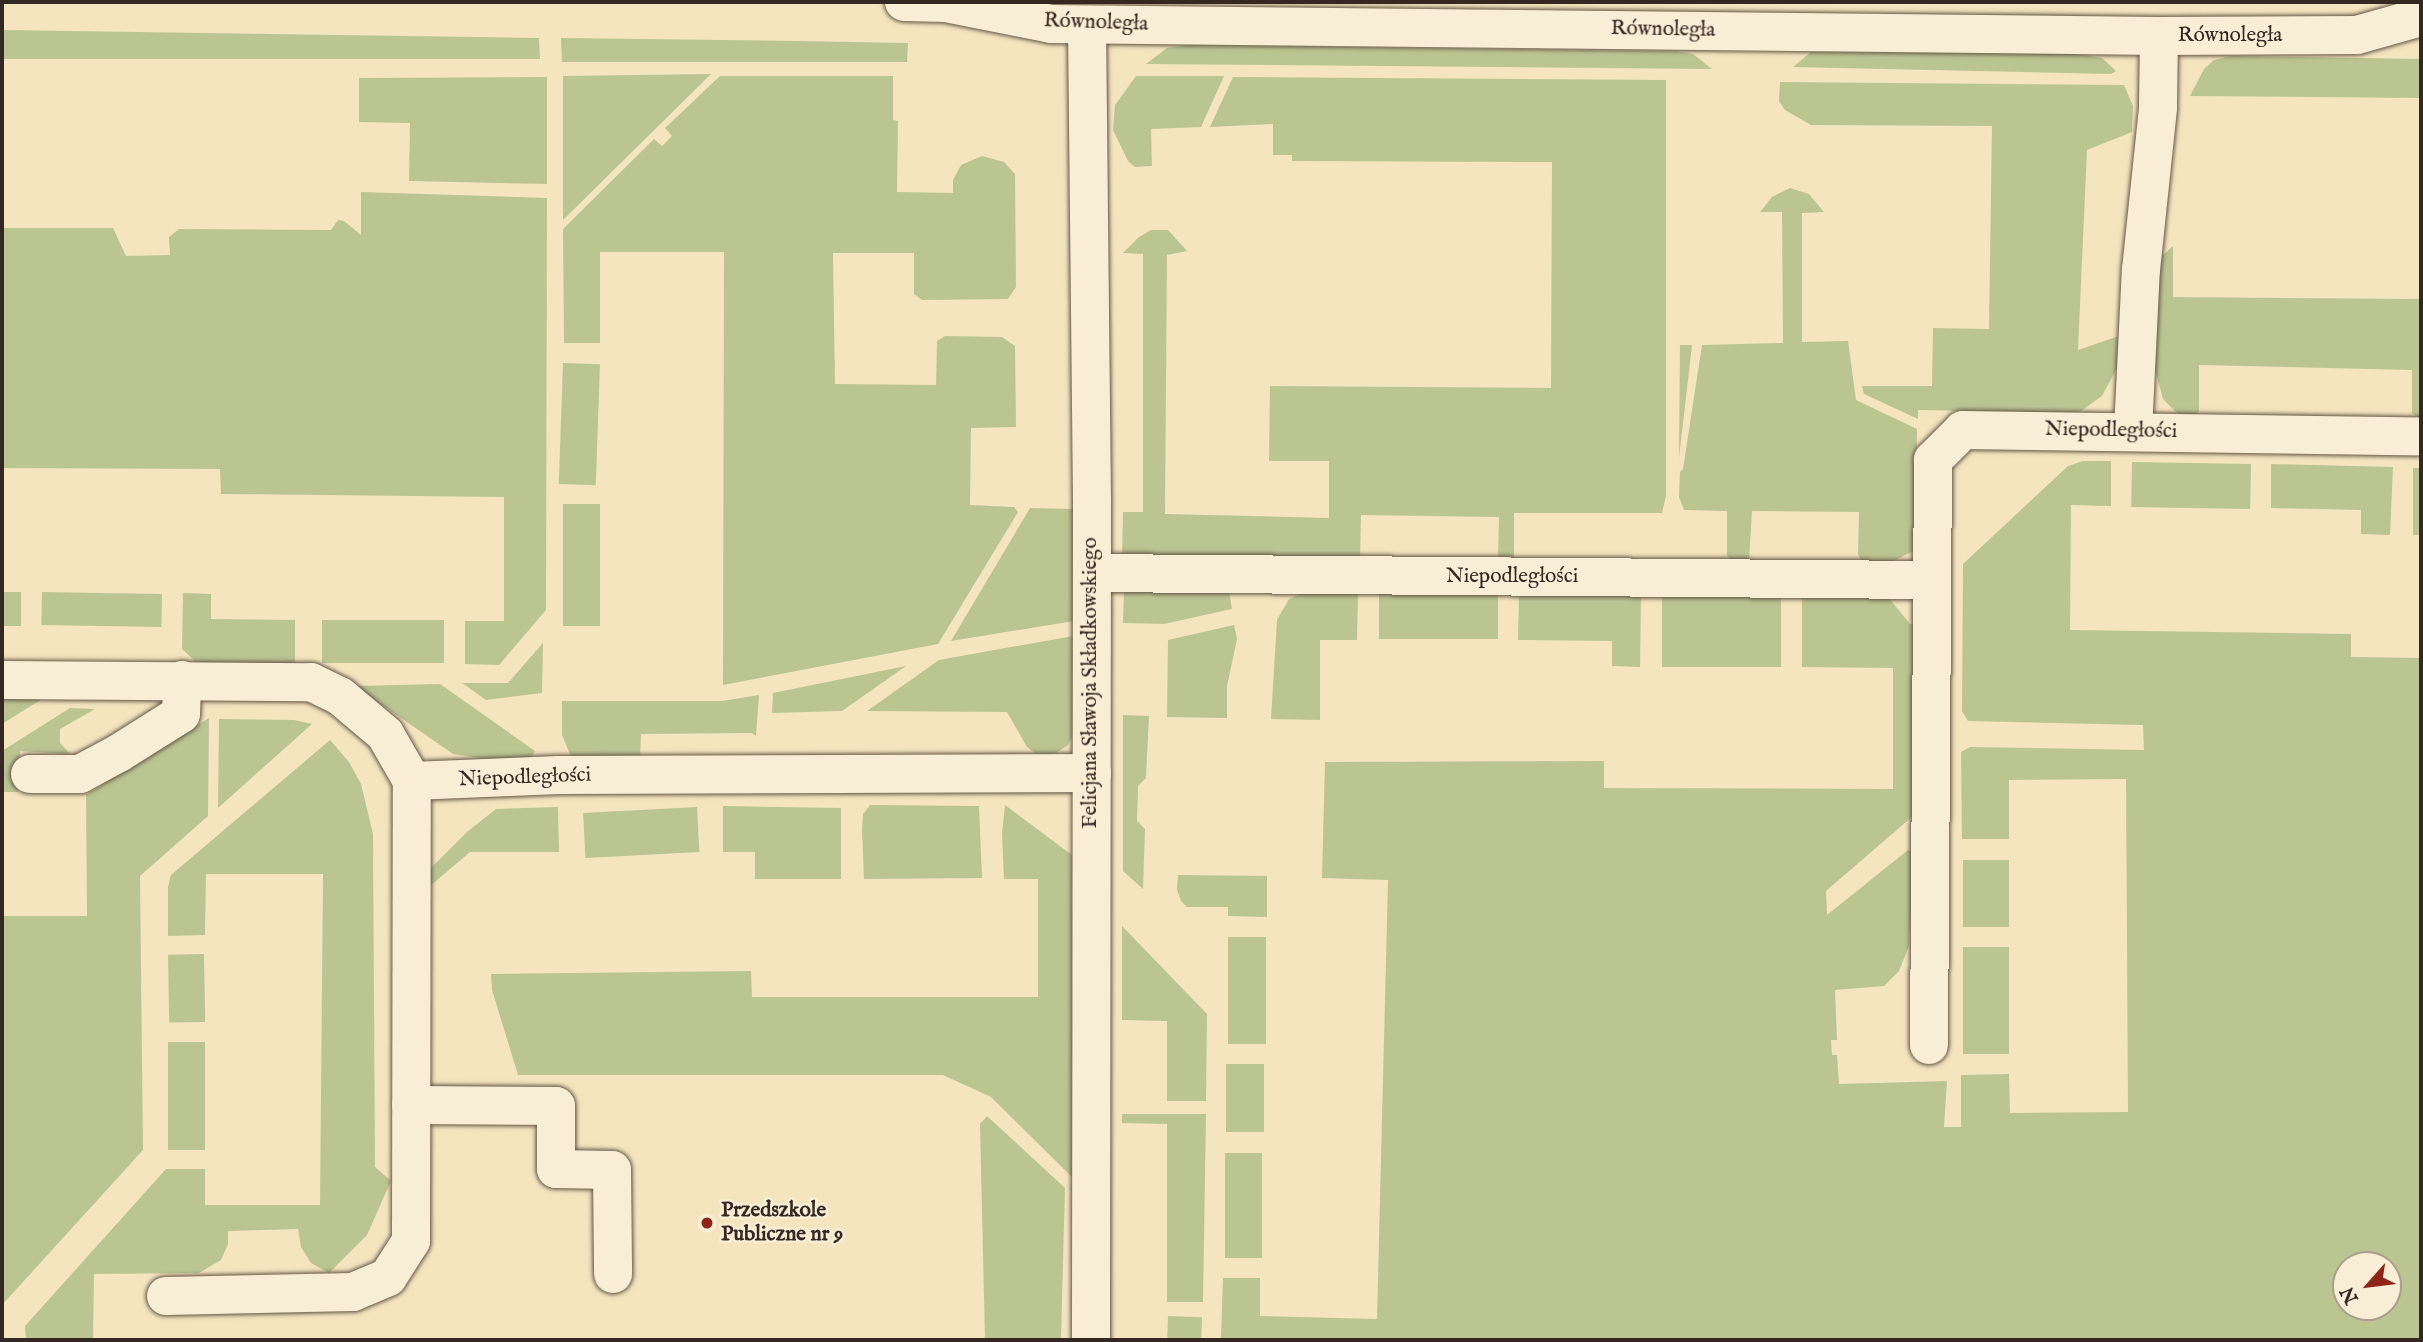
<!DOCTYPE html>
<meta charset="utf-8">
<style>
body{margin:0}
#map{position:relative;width:2423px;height:1342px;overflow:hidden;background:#f4e5bf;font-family:"IM FELL English",serif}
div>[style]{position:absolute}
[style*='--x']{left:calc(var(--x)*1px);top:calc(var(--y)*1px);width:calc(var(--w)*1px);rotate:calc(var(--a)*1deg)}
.green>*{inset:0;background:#bbc592;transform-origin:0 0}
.roads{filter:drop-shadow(0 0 2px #655648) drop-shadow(0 0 2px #655648)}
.minor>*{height:38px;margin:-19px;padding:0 19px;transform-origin:19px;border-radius:19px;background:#f8eed5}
.dots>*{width:19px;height:19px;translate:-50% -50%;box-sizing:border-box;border:4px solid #f8eed5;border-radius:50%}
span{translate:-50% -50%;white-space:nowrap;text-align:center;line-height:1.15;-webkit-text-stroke:5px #f8eed5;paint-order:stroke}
.street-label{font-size:21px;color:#352721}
.poi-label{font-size:21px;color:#352721;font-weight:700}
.left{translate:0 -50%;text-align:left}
.frame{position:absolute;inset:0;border:4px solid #352721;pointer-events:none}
.north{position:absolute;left:2332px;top:1251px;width:70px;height:70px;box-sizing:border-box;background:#f8eed5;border:2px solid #aa9e8d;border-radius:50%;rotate:242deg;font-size:19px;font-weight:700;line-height:28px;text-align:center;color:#352721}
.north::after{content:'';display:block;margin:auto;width:24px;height:32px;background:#8f2418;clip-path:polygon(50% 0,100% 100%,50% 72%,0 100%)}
</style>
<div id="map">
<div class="green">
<div style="clip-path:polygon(2px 30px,539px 38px,540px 59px,2px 59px)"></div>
<div style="clip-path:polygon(561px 38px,797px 41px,908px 43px,907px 62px,562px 62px)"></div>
<div style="clip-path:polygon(1187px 45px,1676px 51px,1693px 54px,1712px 69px,1146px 64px,1167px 48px)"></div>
<div style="clip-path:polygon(1811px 52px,2074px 54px,2102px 58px,2116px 71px,2111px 74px,1793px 67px)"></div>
<div style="clip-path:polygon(2231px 56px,2421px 59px,2421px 98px,2190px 96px,2204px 69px,2214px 60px)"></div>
<div style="clip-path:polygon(711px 74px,563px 220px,563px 76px)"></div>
<div style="clip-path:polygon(720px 76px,893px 76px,893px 120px,898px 121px,897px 192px,953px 193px,953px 180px,961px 165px,982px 156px,1004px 162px,1015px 174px,1016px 287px,1008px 299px,922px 300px,914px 294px,914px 253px,833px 253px,835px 384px,936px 385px,937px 341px,945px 336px,1002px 337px,1015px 346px,1016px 427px,971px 428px,970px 505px,1014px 507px,1018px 512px,938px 644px,723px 685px,724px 252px,600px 252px,600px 343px,564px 343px,563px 229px,654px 139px,662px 146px,672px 136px,665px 128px)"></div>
<div style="clip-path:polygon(1136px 76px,1224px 76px,1201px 127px,1151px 129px,1152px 166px,1135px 167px,1128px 161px,1113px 130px,1115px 105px)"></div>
<div style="clip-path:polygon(547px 77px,547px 184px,409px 181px,410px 123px,359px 122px,359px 78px)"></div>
<div style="clip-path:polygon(1233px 77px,1666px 80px,1666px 496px,1662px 513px,1514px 513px,1514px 559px,1498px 558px,1499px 517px,1361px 515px,1360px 560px,1122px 558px,1123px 512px,1143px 512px,1143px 254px,1123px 253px,1139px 237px,1151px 230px,1168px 230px,1187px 251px,1167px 255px,1165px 514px,1329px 518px,1329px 461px,1269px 461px,1270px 386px,1551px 388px,1552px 162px,1292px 161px,1292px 155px,1273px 155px,1273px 124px,1210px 127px)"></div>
<div style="clip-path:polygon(1780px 82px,2124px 85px,2133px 106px,2132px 132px,2087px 150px,2078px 350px,2122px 335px,2119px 364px,2102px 396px,2078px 413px,1918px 410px,1918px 419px,1864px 394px,1862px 386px,1932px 386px,1933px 328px,1989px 329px,1992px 126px,1811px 125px,1785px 110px,1779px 101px)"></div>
<div style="clip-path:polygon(1790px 188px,1809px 194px,1824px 212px,1802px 213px,1802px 342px,1848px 341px,1856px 400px,1917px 429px,1916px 550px,1893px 561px,1862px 562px,1858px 554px,1859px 512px,1752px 511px,1749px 561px,1731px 561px,1727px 555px,1727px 511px,1684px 510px,1679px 497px,1680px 472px,1683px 469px,1702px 345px,1783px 343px,1782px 212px,1760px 212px,1772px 197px)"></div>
<div style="clip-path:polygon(361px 192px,547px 198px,546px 610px,499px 665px,465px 664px,465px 621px,504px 621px,504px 497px,221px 494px,220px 469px,2px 468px,2px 228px,113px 228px,126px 256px,170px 255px,169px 237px,179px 229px,331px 230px,338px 220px,344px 221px,361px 235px)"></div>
<div style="clip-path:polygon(2173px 246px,2173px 297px,2421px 299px,2421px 419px,2412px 413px,2412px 370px,2199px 365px,2199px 411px,2196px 415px,2178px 414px,2163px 399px,2153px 362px,2160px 258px)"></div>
<div style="clip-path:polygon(1680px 345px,1692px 345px,1679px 458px)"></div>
<div style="left:563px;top:363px;width:37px;height:121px;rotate:2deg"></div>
<div style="clip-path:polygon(evenodd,2083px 461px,2111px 461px,2111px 506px,2071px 505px,2070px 630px,2351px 634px,2351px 657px,2421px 658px,2421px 1340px,1221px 1338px,1223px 1278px,1260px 1278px,1260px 1316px,1377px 1319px,1388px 880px,1322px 878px,1325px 762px,1604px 761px,1604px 788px,1893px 789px,1893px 668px,1802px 667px,1802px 596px,1888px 597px,1910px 624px,1915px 624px,1914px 815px,1826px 891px,1827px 915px,1908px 850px,1914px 852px,1909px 946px,1899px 971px,1884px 986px,1835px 990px,1837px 1040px,1831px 1040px,1832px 1055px,1837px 1055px,1839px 1084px,1947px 1081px,1944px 1127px,1961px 1127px,1961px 1075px,2009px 1074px,2010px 1113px,2128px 1112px,2126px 779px,2009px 780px,2009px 839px,1962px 839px,1961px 752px,1970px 747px,2144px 750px,2143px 725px,1968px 721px,1962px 711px,1963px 564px,2068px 466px,2083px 461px,2346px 1265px,2388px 1265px,2388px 1307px,2346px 1307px,2346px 1265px)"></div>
<div style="left:2132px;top:462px;width:119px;height:45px;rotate:1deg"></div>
<div style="clip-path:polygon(2271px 464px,2393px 467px,2390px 535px,2361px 534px,2361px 510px,2271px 508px)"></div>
<div style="left:2413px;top:468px;width:8px;height:67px"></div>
<div style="left:600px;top:504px;width:122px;height:37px;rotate:90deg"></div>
<div style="clip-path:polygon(1030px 508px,1073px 509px,1074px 621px,951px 641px)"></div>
<div style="clip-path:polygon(1124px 590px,1229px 591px,1232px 609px,1164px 624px,1123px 623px)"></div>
<div style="left:2px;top:592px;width:19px;height:34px"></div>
<div style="left:42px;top:592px;width:120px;height:33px;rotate:1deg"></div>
<div style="clip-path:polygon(1305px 592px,1358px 593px,1357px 640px,1320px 640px,1320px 720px,1271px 719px,1277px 620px,1289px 599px)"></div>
<div style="clip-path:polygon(183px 593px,211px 594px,211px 619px,295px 620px,295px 663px,197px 663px,182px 649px)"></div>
<div style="left:1379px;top:593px;width:119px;height:46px"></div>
<div style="clip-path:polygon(1519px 593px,1641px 594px,1640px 667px,1612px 666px,1612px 641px,1518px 640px)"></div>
<div style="left:1662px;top:595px;width:119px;height:72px"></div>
<div style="left:322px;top:620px;width:122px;height:43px"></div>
<div style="clip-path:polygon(1234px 625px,1237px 639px,1227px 686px,1227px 718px,1167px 717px,1168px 640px)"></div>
<div style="clip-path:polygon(1073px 636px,1074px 734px,1067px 746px,1051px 756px,1042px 758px,1027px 747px,1007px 712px,867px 711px,939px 660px)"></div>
<div style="clip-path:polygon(543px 643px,542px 693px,486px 700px,462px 683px,508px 683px)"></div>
<div style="clip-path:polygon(906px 666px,842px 711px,772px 713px,773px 693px)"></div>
<div style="clip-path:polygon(440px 684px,535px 751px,531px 759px,493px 760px,453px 754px,355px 686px)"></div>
<div style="clip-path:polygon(759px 695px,756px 736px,752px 733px,641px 734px,640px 759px,572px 759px,562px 735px,562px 701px,722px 701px)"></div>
<div style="clip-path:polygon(47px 696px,2px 724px,2px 697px)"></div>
<div style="clip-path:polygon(70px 708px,95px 709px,60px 729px,60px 743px,70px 754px,20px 751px,18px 792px,2px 792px,2px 751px)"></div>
<div style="clip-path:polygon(1123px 715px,1149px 716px,1146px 778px,1138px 786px,1137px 821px,1145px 829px,1143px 889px,1123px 871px)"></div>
<div style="clip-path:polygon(209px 718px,208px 816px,140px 876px,143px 1150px,2px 1305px,2px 916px,87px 916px,86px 795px)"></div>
<div style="clip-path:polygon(219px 719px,294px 720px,312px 724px,218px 808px)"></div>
<div style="clip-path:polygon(330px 740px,349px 762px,361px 784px,373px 834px,375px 1167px,391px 1181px,367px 1235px,329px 1273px,311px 1263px,301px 1247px,298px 1229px,228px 1231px,228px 1244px,221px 1260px,199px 1273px,94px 1274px,93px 1340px,26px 1340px,25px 1326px,166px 1169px,205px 1169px,205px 1205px,320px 1205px,323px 874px,206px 874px,205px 935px,168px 936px,168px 887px,171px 875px)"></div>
<div style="clip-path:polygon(870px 805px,979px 806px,982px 878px,864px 879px,862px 829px,863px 814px)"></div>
<div style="clip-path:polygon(1005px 805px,1072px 855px,1074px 1179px,991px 1097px,943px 1075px,518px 1075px,492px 990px,491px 974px,751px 971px,752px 997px,1038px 997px,1038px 879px,1004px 879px,1002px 834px)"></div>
<div style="clip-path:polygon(723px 806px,841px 808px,841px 879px,755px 879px,755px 852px,723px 852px)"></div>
<div style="clip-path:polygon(558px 807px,559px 852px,470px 852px,430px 886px,430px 869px,467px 832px,496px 809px)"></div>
<div style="left:697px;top:807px;width:45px;height:114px;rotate:87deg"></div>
<div style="left:1963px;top:860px;width:46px;height:67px"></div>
<div style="clip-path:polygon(1178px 875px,1267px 876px,1267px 917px,1228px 916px,1228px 907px,1187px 907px,1181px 901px,1177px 890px)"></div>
<div style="clip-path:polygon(1122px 926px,1207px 1014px,1206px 1101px,1167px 1101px,1167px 1021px,1122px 1020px)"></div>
<div style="left:1228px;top:937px;width:38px;height:107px"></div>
<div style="left:1963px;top:947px;width:46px;height:107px"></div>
<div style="left:204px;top:954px;width:68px;height:36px;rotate:89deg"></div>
<div style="left:168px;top:1042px;width:37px;height:108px"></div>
<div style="left:1226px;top:1064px;width:38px;height:68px"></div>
<div style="clip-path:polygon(1122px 1114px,1206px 1114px,1203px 1302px,1167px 1302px,1167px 1124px,1122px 1123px)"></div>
<div style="clip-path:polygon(987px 1116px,1065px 1188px,1061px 1340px,985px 1340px,980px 1124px)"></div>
<div style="left:1225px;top:1153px;width:37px;height:105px"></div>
<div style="left:1168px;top:1316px;width:34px;height:24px;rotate:2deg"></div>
</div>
<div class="roads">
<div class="minor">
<div style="--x:904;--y:2;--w:42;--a:1.4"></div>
<div style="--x:946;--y:3;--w:107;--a:11.3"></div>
<div style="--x:1051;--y:24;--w:1108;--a:0.62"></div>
<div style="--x:2159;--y:36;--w:198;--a:-0.3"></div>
<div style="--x:2357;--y:35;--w:66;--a:-15.7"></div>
<div style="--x:1087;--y:25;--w:476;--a:89.4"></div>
<div style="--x:1092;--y:501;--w:839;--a:90.07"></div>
<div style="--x:2133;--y:431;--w:161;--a:-87.2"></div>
<div style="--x:2141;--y:270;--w:164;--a:-84"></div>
<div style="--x:2158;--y:107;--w:71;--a:-89.2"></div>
<div style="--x:1092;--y:573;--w:840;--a:0.48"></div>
<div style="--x:2;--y:680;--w:309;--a:0.4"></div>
<div style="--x:311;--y:682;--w:32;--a:26"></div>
<div style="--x:340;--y:696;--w:59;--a:40.2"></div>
<div style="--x:385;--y:734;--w:54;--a:60.1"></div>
<div style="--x:412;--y:781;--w:147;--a:-2.3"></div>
<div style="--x:559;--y:775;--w:533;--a:-0.21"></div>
<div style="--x:30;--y:774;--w:50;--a:0"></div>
<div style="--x:80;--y:774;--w:44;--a:-28.3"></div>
<div style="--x:119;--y:753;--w:73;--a:-32.2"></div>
<div style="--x:181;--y:714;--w:34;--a:-88"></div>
<div style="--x:1929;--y:1045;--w:585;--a:-89.61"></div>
<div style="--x:1933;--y:460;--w:42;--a:-45"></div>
<div style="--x:1963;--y:430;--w:458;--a:0.8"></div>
<div style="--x:411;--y:1105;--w:145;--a:0.4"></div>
<div style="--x:556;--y:1106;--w:63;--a:90"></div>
<div style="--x:556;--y:1169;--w:56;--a:1"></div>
<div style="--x:612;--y:1170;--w:104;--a:89.4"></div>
<div style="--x:166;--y:1296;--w:187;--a:-1.2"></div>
<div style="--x:353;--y:1292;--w:38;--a:-23"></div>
<div style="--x:388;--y:1277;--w:43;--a:-57.4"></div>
<div style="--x:411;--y:1241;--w:460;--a:-89.9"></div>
</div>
</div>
<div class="dots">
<div style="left:707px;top:1223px;background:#8f2418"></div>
</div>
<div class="street-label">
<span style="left:1096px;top:23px;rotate:2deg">Równoległa</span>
<span style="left:1663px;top:30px;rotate:1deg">Równoległa</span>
<span style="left:2230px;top:36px">Równoległa</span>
<span style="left:2111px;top:431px;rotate:1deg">Niepodległości</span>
<span style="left:1512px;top:577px">Niepodległości</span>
<span style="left:1091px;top:683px;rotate:-90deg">Felicjana Sławoja Składkowskiego</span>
<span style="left:525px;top:778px;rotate:-2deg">Niepodległości</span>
</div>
<div class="poi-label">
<span class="left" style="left:721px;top:1223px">Przedszkole<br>Publiczne nr 9</span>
</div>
<div class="frame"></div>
<div class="north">N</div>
</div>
